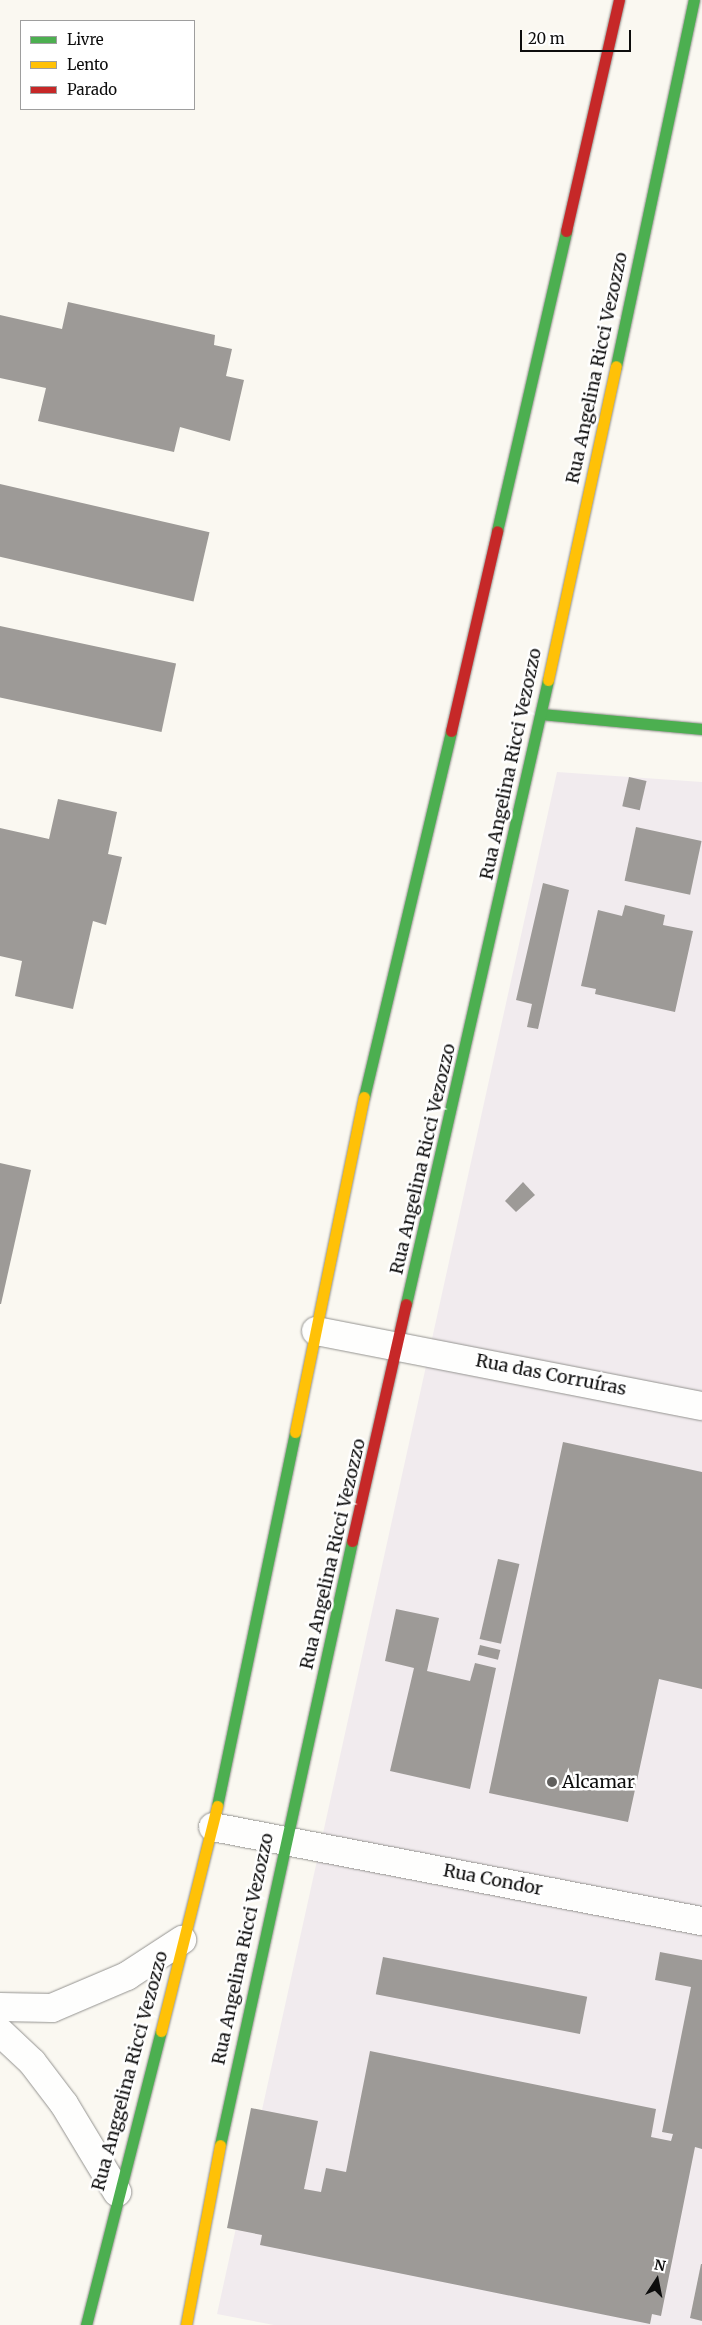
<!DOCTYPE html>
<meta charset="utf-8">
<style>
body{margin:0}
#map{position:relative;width:702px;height:2325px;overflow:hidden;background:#faf8f1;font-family:Merriweather,serif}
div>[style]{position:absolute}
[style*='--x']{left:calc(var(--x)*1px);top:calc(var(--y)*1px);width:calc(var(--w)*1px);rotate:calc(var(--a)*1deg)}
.industrial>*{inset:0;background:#f1ebee}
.building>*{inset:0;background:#9d9a97;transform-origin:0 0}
.roads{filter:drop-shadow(0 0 1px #949390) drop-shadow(0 0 1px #949390)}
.street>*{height:28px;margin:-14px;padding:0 14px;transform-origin:14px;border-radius:14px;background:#fefefd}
.fast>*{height:11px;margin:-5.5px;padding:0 5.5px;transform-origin:5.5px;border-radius:5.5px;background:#4caf50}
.slow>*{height:11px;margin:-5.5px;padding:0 5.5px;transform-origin:5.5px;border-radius:5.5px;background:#ffc107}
.jam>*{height:11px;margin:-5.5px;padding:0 5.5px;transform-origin:5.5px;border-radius:5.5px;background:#c62828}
.dots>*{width:14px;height:14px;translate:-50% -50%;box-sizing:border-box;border:2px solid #fff;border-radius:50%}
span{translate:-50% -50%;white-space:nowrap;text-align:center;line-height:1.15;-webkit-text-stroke:5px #fff;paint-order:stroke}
.street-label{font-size:18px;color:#0d0d0d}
.poi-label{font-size:18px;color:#0d0d0d}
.left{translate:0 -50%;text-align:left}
.legend{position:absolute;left:20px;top:20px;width:175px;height:90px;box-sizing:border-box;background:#fff;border:1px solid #9e9e9e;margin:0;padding:6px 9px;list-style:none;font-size:15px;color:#0d0d0d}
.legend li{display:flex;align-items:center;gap:10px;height:25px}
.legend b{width:25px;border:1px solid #9e9e9e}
.north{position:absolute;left:632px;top:2255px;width:50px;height:50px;-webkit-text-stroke:4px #fff;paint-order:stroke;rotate:11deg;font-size:14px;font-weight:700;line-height:20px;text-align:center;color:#0d0d0d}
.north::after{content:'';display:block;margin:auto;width:18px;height:22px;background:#0d0d0d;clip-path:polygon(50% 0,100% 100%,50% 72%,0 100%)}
.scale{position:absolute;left:520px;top:30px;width:111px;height:22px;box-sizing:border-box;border:2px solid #0d0d0d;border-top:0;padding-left:6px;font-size:15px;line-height:18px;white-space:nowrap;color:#0d0d0d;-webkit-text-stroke:4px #fff;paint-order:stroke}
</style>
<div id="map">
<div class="industrial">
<div style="clip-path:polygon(557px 772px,702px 782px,702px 2325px,274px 2325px,217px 2314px)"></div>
</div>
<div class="building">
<div style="clip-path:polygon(68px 302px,215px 335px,214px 345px,232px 349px,226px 376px,244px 380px,230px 441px,180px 427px,174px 452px,38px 421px,46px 388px,0 378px,0 315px,62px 329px)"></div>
<div style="left:0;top:484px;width:215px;height:71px;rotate:13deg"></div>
<div style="left:0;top:626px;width:180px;height:70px;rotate:12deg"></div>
<div style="left:629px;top:777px;width:18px;height:30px;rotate:13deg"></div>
<div style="clip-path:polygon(58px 799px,117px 812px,108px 854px,122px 857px,106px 925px,93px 921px,73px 1009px,15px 996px,22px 961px,0 956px,0 828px,49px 839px)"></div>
<div style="left:636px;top:827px;width:67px;height:55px;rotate:12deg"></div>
<div style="clip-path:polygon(543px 883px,569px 890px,538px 1029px,527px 1027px,532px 1004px,516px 1000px)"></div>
<div style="clip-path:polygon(625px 905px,665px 915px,663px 925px,693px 931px,675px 1012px,595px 994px,596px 989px,581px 986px,598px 910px,622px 916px)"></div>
<div style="clip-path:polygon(0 1163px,31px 1170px,1px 1304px,0 1304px)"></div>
<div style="clip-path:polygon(523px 1182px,535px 1195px,516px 1212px,505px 1201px)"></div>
<div style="clip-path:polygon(563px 1442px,702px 1472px,702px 1689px,659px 1679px,628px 1822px,489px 1793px)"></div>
<div style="left:498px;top:1559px;width:22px;height:82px;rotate:13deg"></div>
<div style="clip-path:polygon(396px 1609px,439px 1618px,427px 1671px,470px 1681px,475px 1663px,496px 1668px,470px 1789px,390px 1771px,414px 1668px,385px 1661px)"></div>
<div style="left:480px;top:1645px;width:21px;height:10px;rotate:14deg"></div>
<div style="clip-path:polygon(660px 1952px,702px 1960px,702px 2149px,695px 2147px,661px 2316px,652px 2314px,650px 2324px,260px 2245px,262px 2235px,227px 2228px,251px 2108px,318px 2121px,304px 2189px,321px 2192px,326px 2168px,346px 2172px,370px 2051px,656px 2109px,651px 2137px,671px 2141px,673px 2134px,662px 2132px,691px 1987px,655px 1980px)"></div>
<div style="left:383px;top:1957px;width:208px;height:38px;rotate:11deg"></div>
<div style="clip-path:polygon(701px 2264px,702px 2264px,702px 2321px,690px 2318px)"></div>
</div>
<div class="roads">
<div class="street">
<div style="--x:316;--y:1331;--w:393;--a:11"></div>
<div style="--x:213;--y:1827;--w:498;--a:10.9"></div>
<div style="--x:0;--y:2007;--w:52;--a:1.1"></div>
<div style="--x:52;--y:2008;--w:82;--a:-23.1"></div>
<div style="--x:127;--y:1976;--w:66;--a:-33.2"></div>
<div style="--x:0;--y:2032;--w:44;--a:43.2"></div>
<div style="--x:32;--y:2062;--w:53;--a:52.7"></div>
<div style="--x:64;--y:2104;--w:103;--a:58.9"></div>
</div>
<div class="fast">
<div style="--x:616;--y:366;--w:374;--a:-78"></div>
<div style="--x:497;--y:531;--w:308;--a:-77"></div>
<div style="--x:541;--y:714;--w:162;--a:5.3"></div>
<div style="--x:364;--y:1097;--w:376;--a:-76.6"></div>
<div style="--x:406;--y:1304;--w:640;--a:-77.18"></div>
<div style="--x:217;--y:1806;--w:382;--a:-78.2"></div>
<div style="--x:220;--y:2145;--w:618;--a:-77.67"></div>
<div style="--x:86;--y:2325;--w:303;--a:-75.7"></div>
</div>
<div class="slow">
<div style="--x:548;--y:680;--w:321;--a:-77.8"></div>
<div style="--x:295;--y:1432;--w:342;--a:-78.4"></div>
<div style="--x:161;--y:2031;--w:232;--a:-76"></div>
<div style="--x:186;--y:2325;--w:183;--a:-79.3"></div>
</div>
<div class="jam">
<div style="--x:566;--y:231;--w:237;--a:-77.1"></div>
<div style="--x:451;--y:731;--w:205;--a:-77"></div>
<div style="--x:352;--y:1541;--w:243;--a:-77.2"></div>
</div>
</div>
<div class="dots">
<div style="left:552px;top:1782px;background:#605f5d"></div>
</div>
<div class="street-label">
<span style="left:597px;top:368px;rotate:-78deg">Rua Angelina Ricci Vezozzo</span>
<span style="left:511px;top:764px;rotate:-78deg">Rua Angelina Ricci Vezozzo</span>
<span style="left:423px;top:1159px;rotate:-77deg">Rua Angelina Ricci Vezozzo</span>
<span style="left:551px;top:1375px;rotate:11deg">Rua das Corruíras</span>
<span style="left:333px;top:1554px;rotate:-77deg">Rua Angelina Ricci Vezozzo</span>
<span style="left:493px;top:1880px;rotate:11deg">Rua Condor</span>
<span style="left:243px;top:1949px;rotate:-78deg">Rua Angelina Ricci Vezozzo</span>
<span style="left:130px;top:2071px;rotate:-75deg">Rua Anggelina Ricci Vezozzo</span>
</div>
<div class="poi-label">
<span class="left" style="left:562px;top:1782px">Alcamar</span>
</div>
<ul class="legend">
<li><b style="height:6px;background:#4caf50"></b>Livre</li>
<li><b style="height:6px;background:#ffc107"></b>Lento</li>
<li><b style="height:6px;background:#c62828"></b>Parado</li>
</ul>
<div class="north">N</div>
<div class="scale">20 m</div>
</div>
